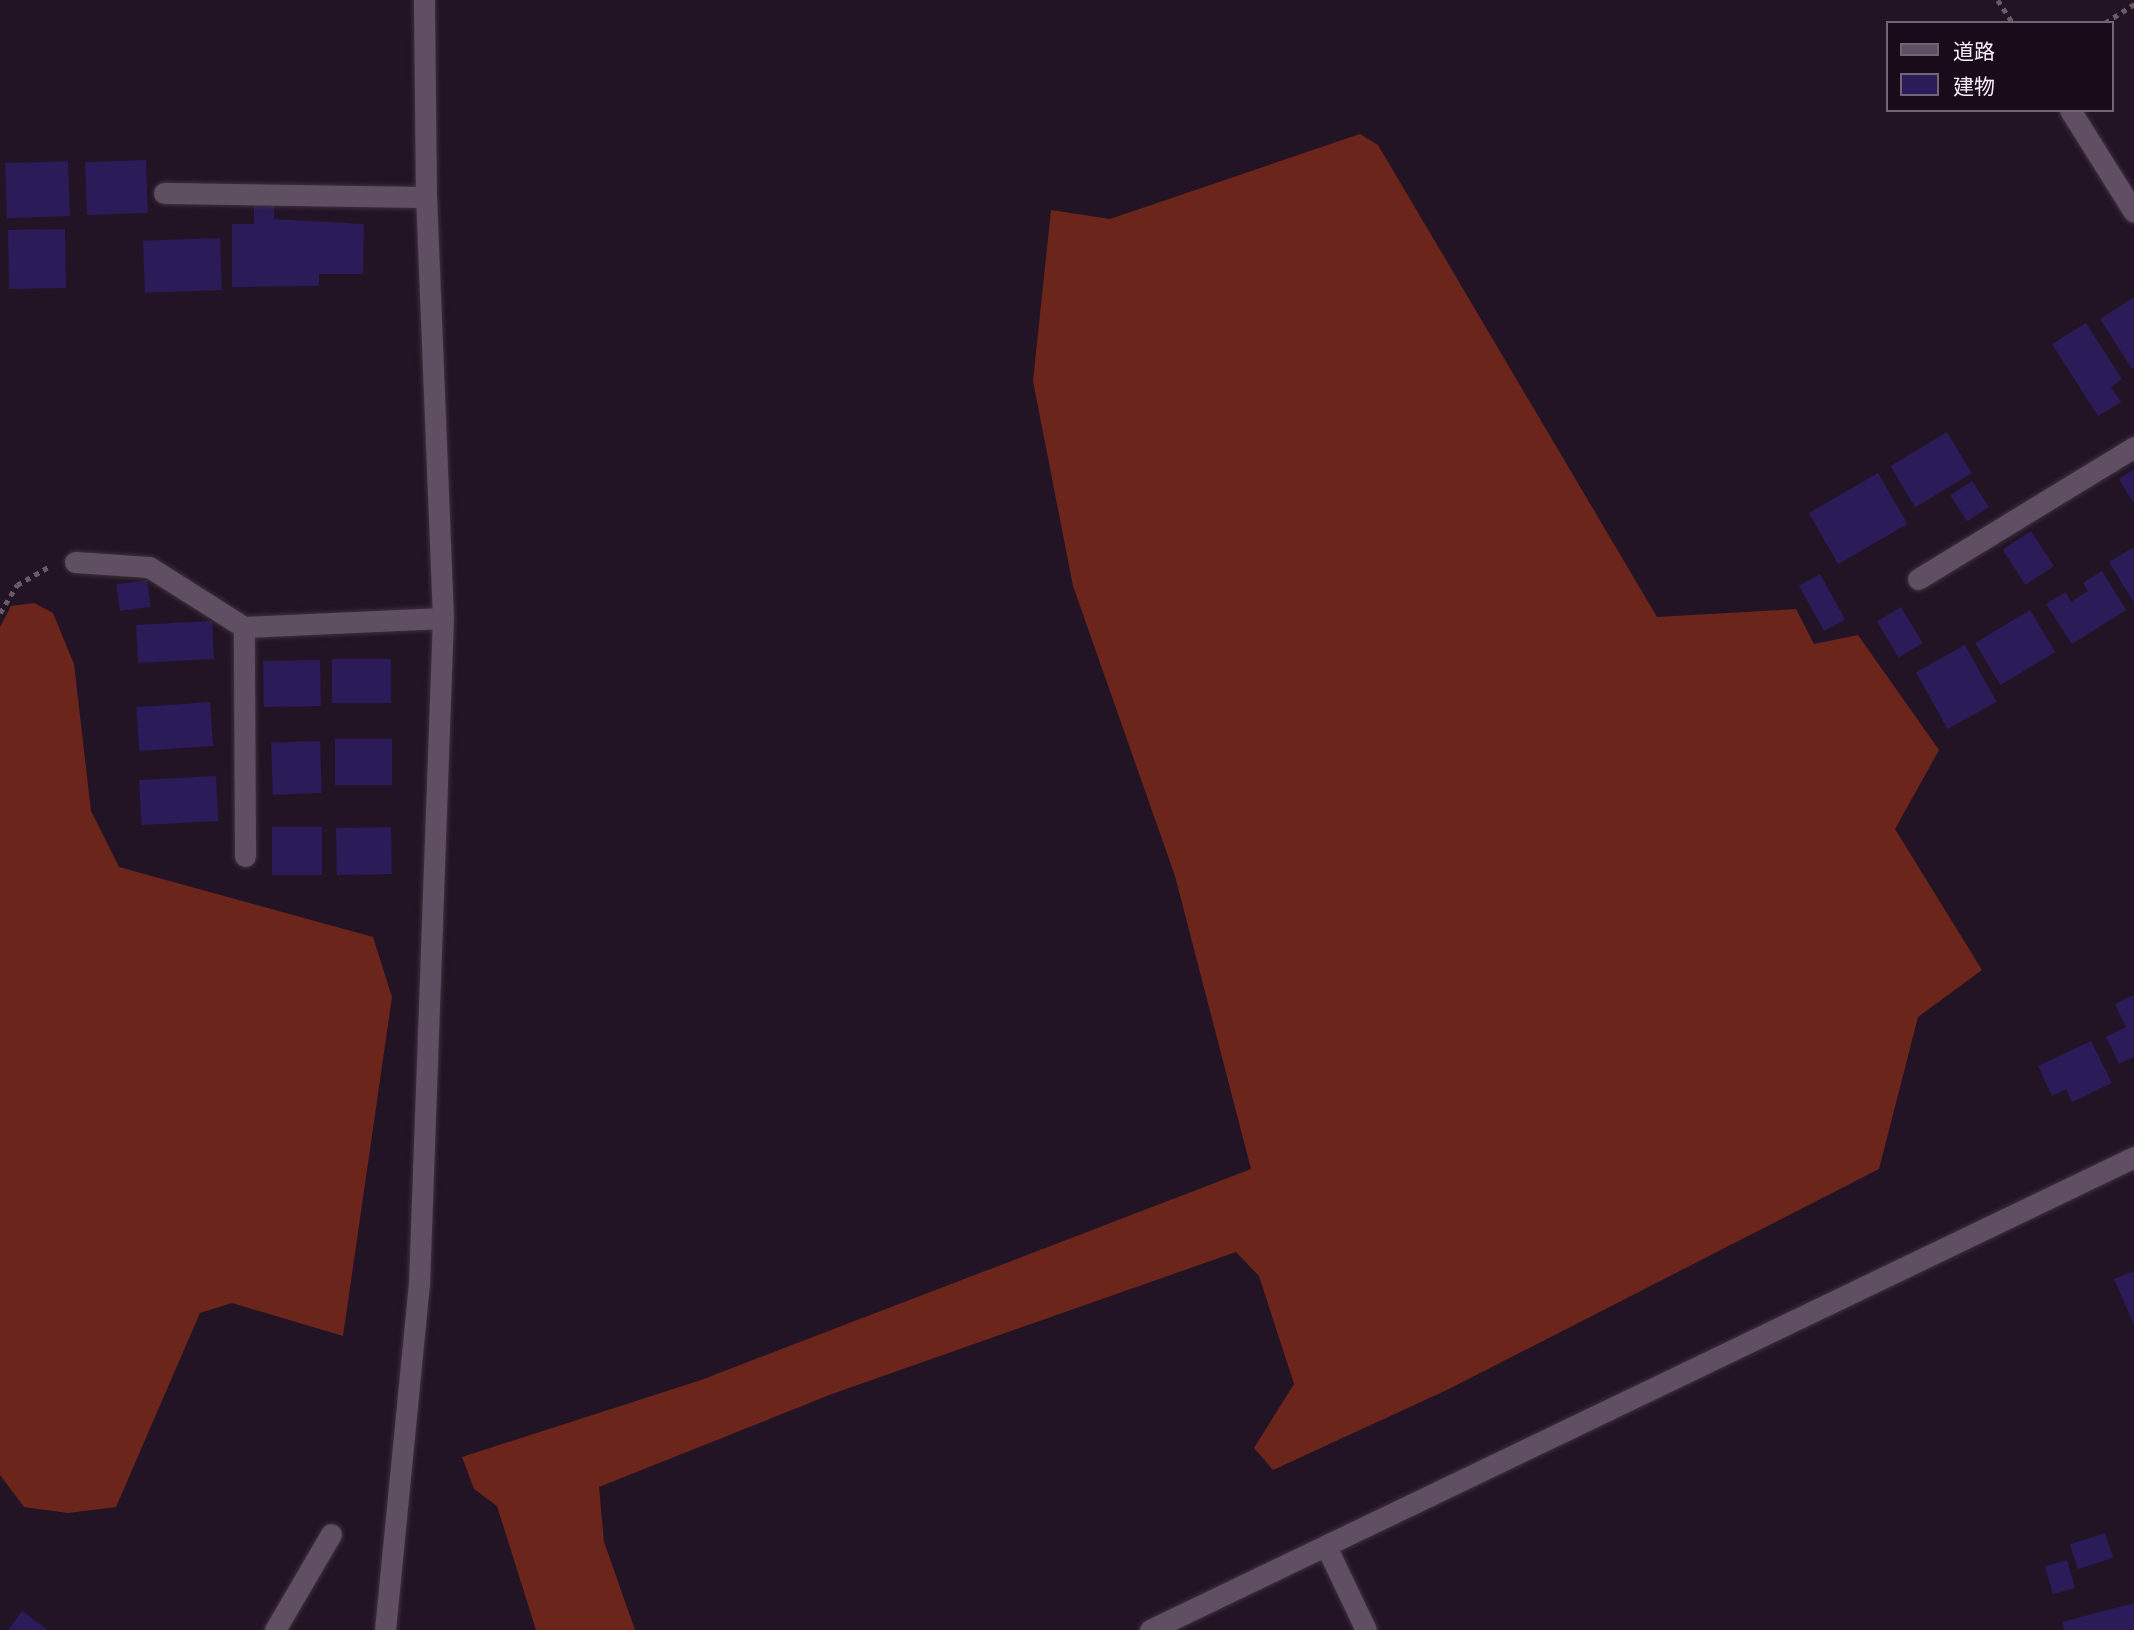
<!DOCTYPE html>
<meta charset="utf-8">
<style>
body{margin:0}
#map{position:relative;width:2134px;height:1630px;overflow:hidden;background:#231425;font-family:Arial,"Noto Sans JP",sans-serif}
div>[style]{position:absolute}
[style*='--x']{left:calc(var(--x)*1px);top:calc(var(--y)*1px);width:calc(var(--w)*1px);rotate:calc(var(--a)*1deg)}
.forest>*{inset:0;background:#6c251a}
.building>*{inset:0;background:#2b1b58;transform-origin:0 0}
.path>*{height:4.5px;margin-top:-2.25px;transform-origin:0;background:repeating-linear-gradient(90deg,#685a69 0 5px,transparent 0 10px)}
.roads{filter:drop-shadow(0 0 2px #3b313c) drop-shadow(0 0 2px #3b313c)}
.minor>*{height:21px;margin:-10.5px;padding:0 10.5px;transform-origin:10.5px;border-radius:10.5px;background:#604f62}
span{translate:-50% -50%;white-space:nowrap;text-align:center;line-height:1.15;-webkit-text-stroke:7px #1a0b1b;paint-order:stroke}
.legend{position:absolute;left:1886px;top:21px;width:228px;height:91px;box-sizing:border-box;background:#1a0b1b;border:2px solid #726573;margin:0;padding:9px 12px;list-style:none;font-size:21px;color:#f6ecf7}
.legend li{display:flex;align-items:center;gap:14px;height:35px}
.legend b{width:35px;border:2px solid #726573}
</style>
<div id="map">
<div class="forest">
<div style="clip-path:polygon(1360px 134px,1378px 145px,1657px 617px,1796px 609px,1814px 644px,1858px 635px,1939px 750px,1895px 829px,1982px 970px,1918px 1017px,1879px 1169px,1451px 1388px,1273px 1470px,1254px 1448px,1294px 1384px,1259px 1276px,1236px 1252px,832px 1394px,599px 1487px,604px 1542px,635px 1630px,536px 1630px,497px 1506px,474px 1489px,462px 1457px,701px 1380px,1251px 1169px,1175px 876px,1073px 586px,1033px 381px,1051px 210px,1110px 219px)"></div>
<div style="clip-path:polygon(34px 603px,53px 613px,74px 664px,91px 811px,119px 867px,373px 937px,392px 997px,343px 1336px,232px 1303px,200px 1313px,116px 1507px,68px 1513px,24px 1507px,0 1475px,0 627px,11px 606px)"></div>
</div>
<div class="building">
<div style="left:146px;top:160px;width:53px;height:61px;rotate:88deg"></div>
<div style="left:68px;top:161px;width:55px;height:63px;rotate:88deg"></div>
<div style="clip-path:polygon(274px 203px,274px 219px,364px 224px,363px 274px,319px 274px,319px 286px,232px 287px,232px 224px,254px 224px,254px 204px)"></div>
<div style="left:65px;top:229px;width:59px;height:57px;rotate:89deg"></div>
<div style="left:220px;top:238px;width:52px;height:77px;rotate:88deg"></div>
<div style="clip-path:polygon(2134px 297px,2134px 367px,2132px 369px,2100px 319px)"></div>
<div style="clip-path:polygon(2086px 323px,2122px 379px,2111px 387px,2121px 402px,2098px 416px,2052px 344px)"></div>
<div style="left:1947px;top:432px;width:48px;height:66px;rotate:59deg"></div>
<div style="clip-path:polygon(2134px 469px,2134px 504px,2119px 479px)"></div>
<div style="left:1878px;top:473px;width:59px;height:80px;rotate:60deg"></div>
<div style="left:1972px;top:481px;width:31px;height:26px;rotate:57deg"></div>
<div style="left:2031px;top:531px;width:42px;height:34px;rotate:57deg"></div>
<div style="clip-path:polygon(2134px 547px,2134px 603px,2109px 562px)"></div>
<div style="clip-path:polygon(2102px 571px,2126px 610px,2072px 644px,2046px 604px,2066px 592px,2071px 602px,2088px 591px,2083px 583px)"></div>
<div style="left:1820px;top:574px;width:52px;height:24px;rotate:61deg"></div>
<div style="left:147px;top:580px;width:27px;height:31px;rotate:82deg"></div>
<div style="left:1901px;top:607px;width:42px;height:28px;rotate:59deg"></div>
<div style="left:2030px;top:610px;width:49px;height:64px;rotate:59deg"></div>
<div style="left:212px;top:621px;width:38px;height:76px;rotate:87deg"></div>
<div style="left:1965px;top:645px;width:65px;height:56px;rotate:61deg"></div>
<div style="left:332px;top:659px;width:59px;height:44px"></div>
<div style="left:320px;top:660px;width:46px;height:57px;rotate:89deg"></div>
<div style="left:210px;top:702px;width:44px;height:74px;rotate:86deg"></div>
<div style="left:392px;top:739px;width:46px;height:57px;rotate:90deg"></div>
<div style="left:320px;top:741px;width:52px;height:49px;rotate:88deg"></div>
<div style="left:216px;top:776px;width:45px;height:77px;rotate:87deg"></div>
<div style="left:322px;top:827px;width:48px;height:50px;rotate:90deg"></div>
<div style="left:391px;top:827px;width:47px;height:55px;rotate:89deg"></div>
<div style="clip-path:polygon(2134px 995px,2134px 1057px,2119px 1064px,2106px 1037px,2126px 1027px,2115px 1004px)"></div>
<div style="clip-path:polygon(2091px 1041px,2112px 1083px,2072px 1102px,2066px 1089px,2052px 1096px,2038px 1066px)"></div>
<div style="clip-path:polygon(2134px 1271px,2134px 1325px,2114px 1279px)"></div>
<div style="left:2105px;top:1533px;width:26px;height:37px;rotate:72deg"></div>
<div style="left:2067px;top:1560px;width:29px;height:23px;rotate:74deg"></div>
<div style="clip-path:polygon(2134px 1603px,2134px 1630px,2064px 1630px,2062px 1622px)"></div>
<div style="clip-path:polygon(22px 1611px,48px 1630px,8px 1630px)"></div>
</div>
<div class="path">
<div style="--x:1998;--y:0;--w:27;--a:57"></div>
<div style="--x:2105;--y:23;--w:35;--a:-33"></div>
<div style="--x:0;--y:613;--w:33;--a:-59"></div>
<div style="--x:17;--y:585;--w:36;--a:-30"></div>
</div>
<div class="roads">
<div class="minor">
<div style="--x:2070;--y:110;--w:120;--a:57.9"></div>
<div style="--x:164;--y:193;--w:262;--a:0.9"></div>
<div style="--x:75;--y:562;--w:74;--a:3.9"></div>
<div style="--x:149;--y:567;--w:112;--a:32.3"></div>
<div style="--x:1918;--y:579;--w:253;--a:-31.4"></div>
<div style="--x:245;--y:856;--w:229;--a:-90.3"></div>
<div style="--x:244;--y:627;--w:199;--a:-2.6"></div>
<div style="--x:1326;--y:1546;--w:93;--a:64.5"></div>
<div style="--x:275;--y:1630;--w:111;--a:-59.7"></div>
<div style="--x:385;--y:1630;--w:348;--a:-84.4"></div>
<div style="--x:419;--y:1284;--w:666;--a:-87.94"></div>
<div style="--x:443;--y:618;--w:421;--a:-92.3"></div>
<div style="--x:426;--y:197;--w:197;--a:-90.6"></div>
<div style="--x:1150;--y:1630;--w:1092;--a:-25.67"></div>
</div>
</div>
<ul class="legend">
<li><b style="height:9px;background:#604f62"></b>道路</li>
<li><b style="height:19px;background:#2b1b58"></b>建物</li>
</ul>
</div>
